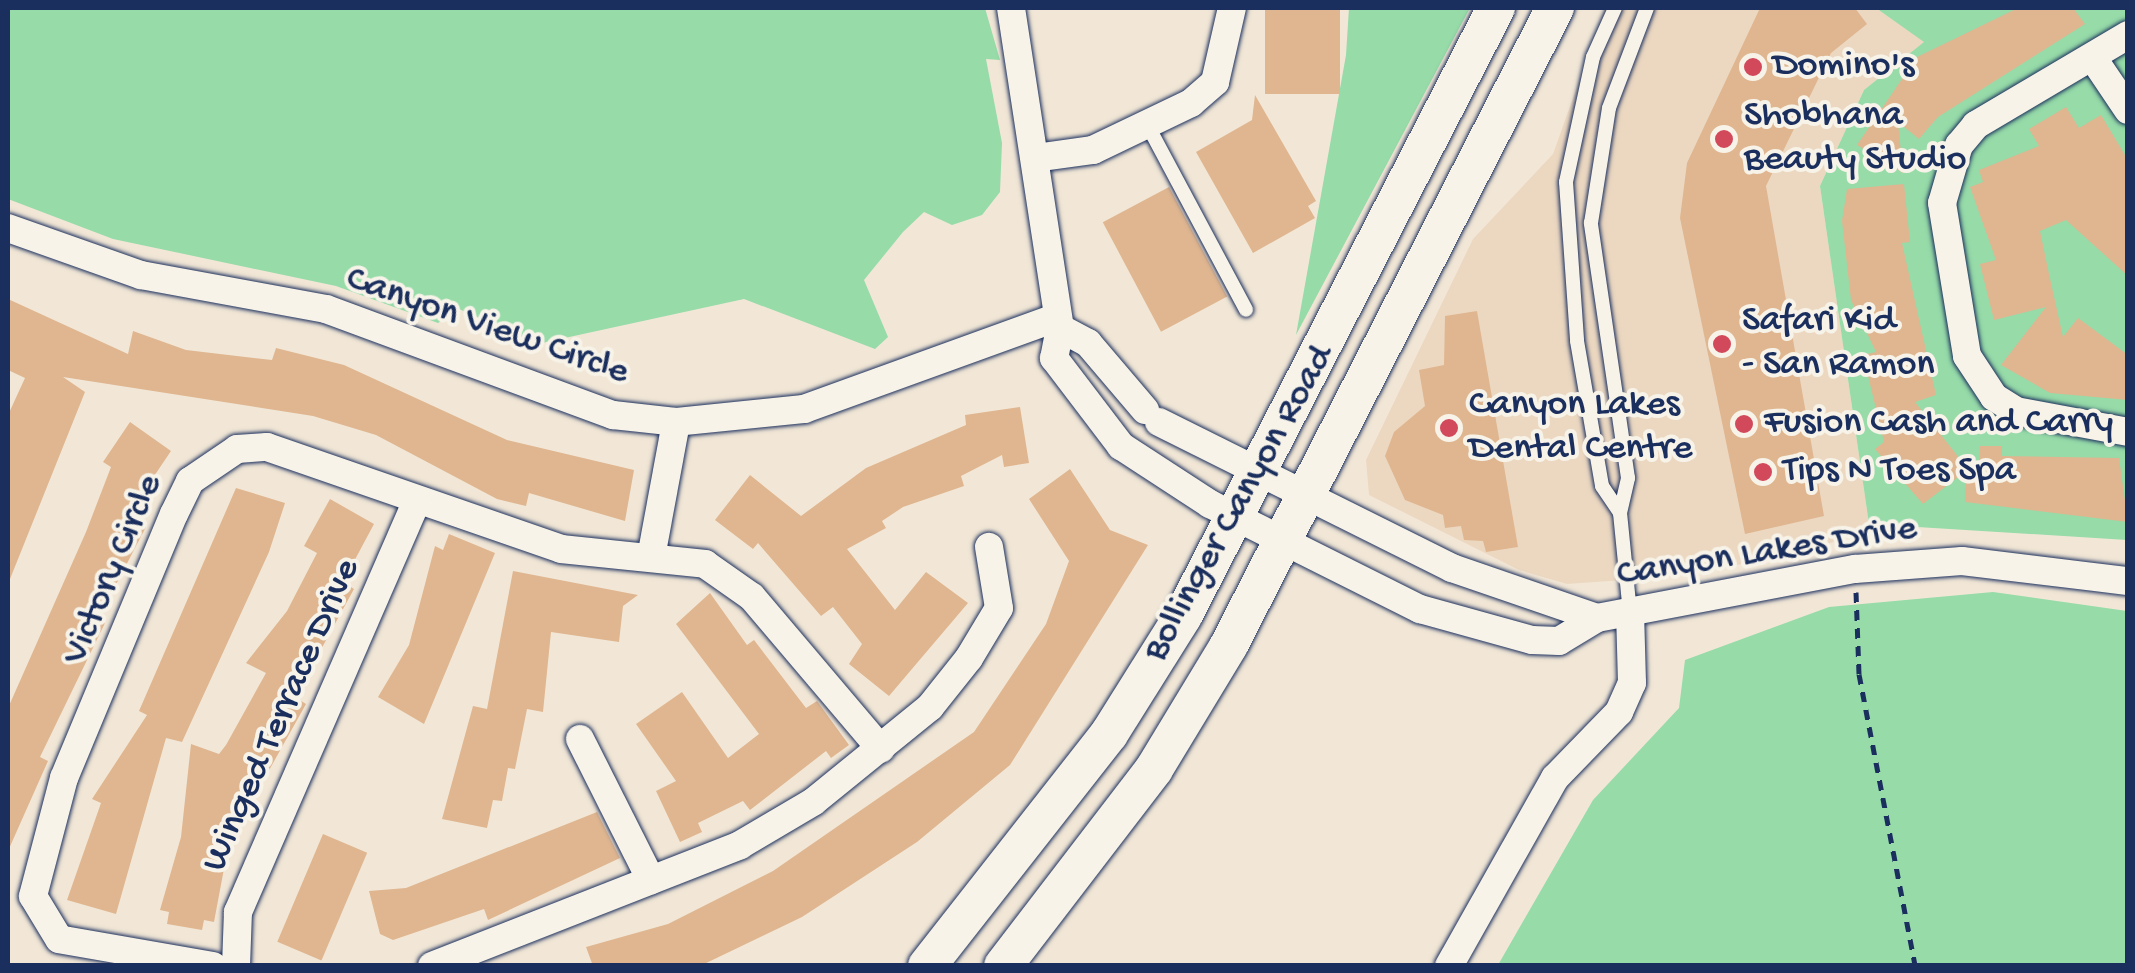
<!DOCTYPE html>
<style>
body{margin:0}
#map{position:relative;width:2135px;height:973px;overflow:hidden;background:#f2e7d6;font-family:"Gochi Hand",sans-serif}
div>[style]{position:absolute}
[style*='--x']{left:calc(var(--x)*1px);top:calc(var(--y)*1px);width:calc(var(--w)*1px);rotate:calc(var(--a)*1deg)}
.built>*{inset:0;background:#ecd8c1}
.green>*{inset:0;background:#96dba8}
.building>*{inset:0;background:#dfb690;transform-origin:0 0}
.path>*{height:5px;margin-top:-2.5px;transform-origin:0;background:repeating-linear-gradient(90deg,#1b2f5e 0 10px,transparent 0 18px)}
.roads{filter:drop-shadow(0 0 2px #1b2f5e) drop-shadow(0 0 2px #1b2f5e)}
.lane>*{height:14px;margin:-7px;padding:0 7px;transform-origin:7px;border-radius:7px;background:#f7f3e8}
.street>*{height:28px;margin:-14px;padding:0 14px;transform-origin:14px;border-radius:14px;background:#f7f3e8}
.secondary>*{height:38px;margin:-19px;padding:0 19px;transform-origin:19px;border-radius:19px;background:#f7f3e8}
.dots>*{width:28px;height:28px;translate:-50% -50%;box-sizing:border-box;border:5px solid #f7f3e8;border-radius:50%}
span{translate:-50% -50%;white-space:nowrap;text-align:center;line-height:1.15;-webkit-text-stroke:8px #f7f3e8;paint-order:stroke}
.poi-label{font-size:38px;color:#1b2f5e}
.left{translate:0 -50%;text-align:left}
.street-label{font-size:38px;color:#1b2f5e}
.frame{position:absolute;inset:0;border:10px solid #1b2f5e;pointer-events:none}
</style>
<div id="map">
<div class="built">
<div style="clip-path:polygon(1605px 8px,1876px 8px,1925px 42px,1864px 90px,1820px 186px,1869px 524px,1834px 542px,1695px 575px,1567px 584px,1519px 570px,1369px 495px,1366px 460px,1473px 239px,1553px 154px)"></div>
</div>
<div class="green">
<div style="clip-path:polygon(8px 8px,985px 8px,1000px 60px,986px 59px,1002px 143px,1000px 192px,982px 215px,952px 225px,924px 212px,903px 232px,864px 280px,888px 337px,875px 349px,744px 299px,537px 344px,459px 309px,438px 323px,336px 286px,113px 239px,8px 199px)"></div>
<div style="clip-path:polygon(1349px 8px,1470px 8px,1296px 335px,1346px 55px)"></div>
<div style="clip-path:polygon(1876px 8px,2127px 8px,2127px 540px,1869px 524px,1820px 186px,1864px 90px,1924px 42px)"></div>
<div style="clip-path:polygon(1993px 592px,2127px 611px,2127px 965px,1498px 965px,1593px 800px,1679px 708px,1685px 660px,1829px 607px)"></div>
</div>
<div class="building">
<div style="left:1265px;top:8px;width:75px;height:86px"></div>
<div style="clip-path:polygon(1760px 8px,1855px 8px,1867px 24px,1831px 53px,1766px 186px,1824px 516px,1745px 534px,1680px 218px,1687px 163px)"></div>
<div style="clip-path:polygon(2018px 8px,2073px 8px,2085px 24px,1938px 117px,1919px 139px,1898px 122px,1903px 173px,1857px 145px,1917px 57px)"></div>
<div style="clip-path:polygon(1255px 95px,1316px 201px,1308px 206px,1315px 218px,1253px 253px,1196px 152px,1252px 120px)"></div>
<div style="clip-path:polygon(2066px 107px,2079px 128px,2101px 115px,2128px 160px,2128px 276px,2066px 220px,2040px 231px,2049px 274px,2063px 337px,2078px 318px,2128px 355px,2128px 400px,2050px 393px,2001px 365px,2046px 307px,1994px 320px,1980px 264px,1996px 260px,1970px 187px,1983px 182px,1979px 170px,2039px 146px,2029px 129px)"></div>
<div style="clip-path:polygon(1904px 184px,1910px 242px,1902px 243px,1936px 395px,1915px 402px,1979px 483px,1980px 446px,2002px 446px,2002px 456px,2119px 458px,2128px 522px,1965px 502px,1966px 471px,1923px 504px,1875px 449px,1884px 442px,1863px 355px,1876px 352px,1851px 300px,1842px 221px,1847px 189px)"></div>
<div style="left:1169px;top:187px;width:124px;height:75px;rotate:62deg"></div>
<div style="clip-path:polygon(8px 299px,128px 354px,133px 331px,186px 350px,272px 360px,276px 348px,344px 365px,507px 440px,634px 470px,625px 521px,529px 493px,526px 506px,497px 499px,376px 435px,313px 416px,63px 377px,85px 392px,8px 584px,8px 415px,25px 378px,8px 370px)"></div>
<div style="clip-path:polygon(1477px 311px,1518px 547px,1486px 552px,1483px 541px,1464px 540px,1461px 526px,1445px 528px,1443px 515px,1405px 500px,1385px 456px,1394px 432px,1425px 406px,1419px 370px,1444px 365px,1445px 316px)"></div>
<div style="clip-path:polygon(1020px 407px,1029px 463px,1004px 467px,1002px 455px,961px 476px,964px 486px,903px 507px,882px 521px,886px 528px,847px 549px,895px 610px,926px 572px,968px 603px,889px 696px,849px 664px,862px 644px,833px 607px,821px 616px,758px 543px,753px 549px,715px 520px,750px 475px,801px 516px,866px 468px,966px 425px,965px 415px)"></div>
<div style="clip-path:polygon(130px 422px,171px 451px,142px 494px,149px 497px,137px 523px,146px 527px,98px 619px,105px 623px,40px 757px,48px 761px,8px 851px,8px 708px,86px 532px,111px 467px,103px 462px)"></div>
<div style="clip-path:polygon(1070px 469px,1110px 530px,1148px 545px,1010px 765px,917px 842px,802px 917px,700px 966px,593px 966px,586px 947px,668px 924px,773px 871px,974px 732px,1046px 624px,1069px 561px,1029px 499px)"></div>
<div style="clip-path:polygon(236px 488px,285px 503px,269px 552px,182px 742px,166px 738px,116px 914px,67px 900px,101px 803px,92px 799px,147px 715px,139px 711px)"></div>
<div style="clip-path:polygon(330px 499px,374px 524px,343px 582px,354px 589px,295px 697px,306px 704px,229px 842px,214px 922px,204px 920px,202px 930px,167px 924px,169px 912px,160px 910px,181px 837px,191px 744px,219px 754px,226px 745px,266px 673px,246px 663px,287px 611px,317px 553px,304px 546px)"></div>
<div style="clip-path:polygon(449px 534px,495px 553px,424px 724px,378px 697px,409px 645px,435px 546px,443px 550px)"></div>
<div style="clip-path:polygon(513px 571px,638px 595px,623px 606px,619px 642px,551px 632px,543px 712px,527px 709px,515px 769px,508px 768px,502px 801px,493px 800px,487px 828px,442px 819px,473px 706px,487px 709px)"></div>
<div style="clip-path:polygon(710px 593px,747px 645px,754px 640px,806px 708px,817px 701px,849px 745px,831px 758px,826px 751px,750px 810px,743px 801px,698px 823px,702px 832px,680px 842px,656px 791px,676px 781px,636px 724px,682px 692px,728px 758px,759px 734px,676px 624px)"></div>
<div style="clip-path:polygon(597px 812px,620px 858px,488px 920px,484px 909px,393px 940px,380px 934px,369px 891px,406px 888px)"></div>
<div style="left:323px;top:834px;width:48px;height:117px;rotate:23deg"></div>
</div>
<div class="path">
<div style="--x:1856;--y:592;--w:82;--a:87.9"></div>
<div style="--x:1859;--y:674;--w:297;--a:79.1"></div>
</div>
<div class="roads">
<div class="lane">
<div style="--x:1615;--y:8;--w:54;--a:114.2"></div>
<div style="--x:1593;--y:57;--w:128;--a:102.2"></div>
<div style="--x:1566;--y:182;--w:159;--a:86"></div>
<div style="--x:1577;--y:341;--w:147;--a:80.2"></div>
<div style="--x:1602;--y:486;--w:32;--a:56"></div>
<div style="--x:1149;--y:128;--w:206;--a:61.9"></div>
<div style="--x:1630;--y:613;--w:100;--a:-95.7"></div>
<div style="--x:1620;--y:513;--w:36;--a:-77"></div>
<div style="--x:1628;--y:478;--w:258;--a:-98.3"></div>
<div style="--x:1591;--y:223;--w:116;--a:-81.1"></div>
<div style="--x:1609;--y:108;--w:107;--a:-69.2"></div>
</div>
<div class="street">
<div style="--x:1011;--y:8;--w:324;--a:81.3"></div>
<div style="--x:1060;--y:328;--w:31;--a:101"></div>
<div style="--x:1054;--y:358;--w:111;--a:52.7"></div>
<div style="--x:1121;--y:446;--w:106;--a:33.1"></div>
<div style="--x:1210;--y:504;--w:235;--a:26.6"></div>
<div style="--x:1420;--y:609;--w:116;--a:15.5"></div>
<div style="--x:1532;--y:640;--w:27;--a:2"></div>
<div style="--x:1559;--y:641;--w:44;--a:-31.2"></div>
<div style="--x:1597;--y:618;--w:263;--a:-10.8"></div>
<div style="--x:1855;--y:569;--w:107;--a:-4.3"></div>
<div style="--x:1962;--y:561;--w:167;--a:6.9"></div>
<div style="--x:2128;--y:35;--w:177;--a:149.4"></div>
<div style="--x:1976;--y:125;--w:26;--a:130"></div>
<div style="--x:1959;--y:145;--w:60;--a:106.3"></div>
<div style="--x:1942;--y:203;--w:155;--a:80.7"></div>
<div style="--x:1967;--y:356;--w:49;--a:56.6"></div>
<div style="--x:1994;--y:397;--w:26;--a:32"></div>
<div style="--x:2016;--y:411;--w:114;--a:10.6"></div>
<div style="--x:2095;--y:61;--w:59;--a:56"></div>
<div style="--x:1035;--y:158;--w:59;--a:-7.9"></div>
<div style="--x:1093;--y:150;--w:109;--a:-25.6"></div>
<div style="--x:1191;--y:103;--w:32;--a:-41"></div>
<div style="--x:1215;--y:82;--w:76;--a:-77.1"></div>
<div style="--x:8;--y:228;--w:141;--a:19.5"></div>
<div style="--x:141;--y:275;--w:188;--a:10.4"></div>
<div style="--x:326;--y:309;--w:306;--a:20.3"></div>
<div style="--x:613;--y:415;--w:63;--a:6.3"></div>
<div style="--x:676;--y:422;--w:129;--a:-5.8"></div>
<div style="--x:804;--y:409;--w:268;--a:-19.9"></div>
<div style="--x:1060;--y:328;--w:32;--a:28"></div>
<div style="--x:1088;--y:343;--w:88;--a:49.6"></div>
<div style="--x:1159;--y:422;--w:327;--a:26.5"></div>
<div style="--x:1452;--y:568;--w:153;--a:19"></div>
<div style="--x:652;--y:552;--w:132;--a:-79.5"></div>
<div style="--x:580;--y:739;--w:158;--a:63.3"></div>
<div style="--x:213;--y:966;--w:156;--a:-170.1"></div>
<div style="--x:59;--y:939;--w:50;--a:-121.2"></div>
<div style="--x:33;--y:896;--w:122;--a:-75.3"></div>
<div style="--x:64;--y:778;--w:286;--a:-67.4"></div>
<div style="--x:174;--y:514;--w:37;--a:-64"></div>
<div style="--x:190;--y:481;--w:57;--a:-34.2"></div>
<div style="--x:237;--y:449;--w:30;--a:-4"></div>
<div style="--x:267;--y:447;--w:311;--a:19.1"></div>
<div style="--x:561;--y:549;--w:145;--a:5.9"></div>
<div style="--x:705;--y:564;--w:57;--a:35.1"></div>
<div style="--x:752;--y:597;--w:199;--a:49.7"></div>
<div style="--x:236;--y:966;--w:54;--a:-87.9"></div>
<div style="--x:238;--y:912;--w:448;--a:-66.5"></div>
<div style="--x:432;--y:966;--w:331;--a:-21.4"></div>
<div style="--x:740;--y:845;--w:85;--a:-30.5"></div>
<div style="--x:813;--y:802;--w:151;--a:-39.1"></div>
<div style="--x:930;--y:707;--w:63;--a:-51.5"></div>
<div style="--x:969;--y:658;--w:58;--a:-59"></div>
<div style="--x:999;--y:608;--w:62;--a:-99.3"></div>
<div style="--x:1449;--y:966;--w:216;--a:-60.6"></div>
<div style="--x:1555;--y:778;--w:92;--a:-45.9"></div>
<div style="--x:1619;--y:712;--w:32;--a:-66"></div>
<div style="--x:1632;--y:683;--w:70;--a:-91.6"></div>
</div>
<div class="secondary">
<div style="--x:927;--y:966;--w:295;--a:-51.9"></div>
<div style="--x:1109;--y:734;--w:139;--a:-57.9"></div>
<div style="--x:1183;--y:616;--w:684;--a:-62.76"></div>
<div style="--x:1003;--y:966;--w:248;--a:-52.5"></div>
<div style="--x:1154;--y:769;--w:145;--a:-58.8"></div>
<div style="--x:1229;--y:645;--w:716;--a:-62.9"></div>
</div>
</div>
<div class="dots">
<div style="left:1753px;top:67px;background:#d1495b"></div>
<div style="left:1724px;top:139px;background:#d1495b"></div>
<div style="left:1722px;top:344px;background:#d1495b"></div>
<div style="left:1744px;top:424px;background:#d1495b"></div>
<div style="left:1449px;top:428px;background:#d1495b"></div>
<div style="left:1763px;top:472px;background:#d1495b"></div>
</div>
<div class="poi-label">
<span class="left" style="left:1773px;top:67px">Domino's</span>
<span class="left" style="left:1744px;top:139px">Shobhana<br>Beauty Studio</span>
<span class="left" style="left:1742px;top:344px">Safari Kid<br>- San Ramon</span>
<span class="left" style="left:1469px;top:428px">Canyon Lakes<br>Dental Centre</span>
<span class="left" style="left:1764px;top:424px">Fusion Cash and Carry</span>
<span class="left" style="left:1783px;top:472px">Tips N Toes Spa</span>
</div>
<div class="street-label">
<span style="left:487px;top:327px;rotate:19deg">Canyon View Circle</span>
<span style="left:1240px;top:504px;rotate:-61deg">Bollinger Canyon Road</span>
<span style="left:1767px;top:553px;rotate:-9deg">Canyon Lakes Drive</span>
<span style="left:114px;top:570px;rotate:-67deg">Victory Circle</span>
<span style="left:283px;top:716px;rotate:-66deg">Winged Terrace Drive</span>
</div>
<div class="frame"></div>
</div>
